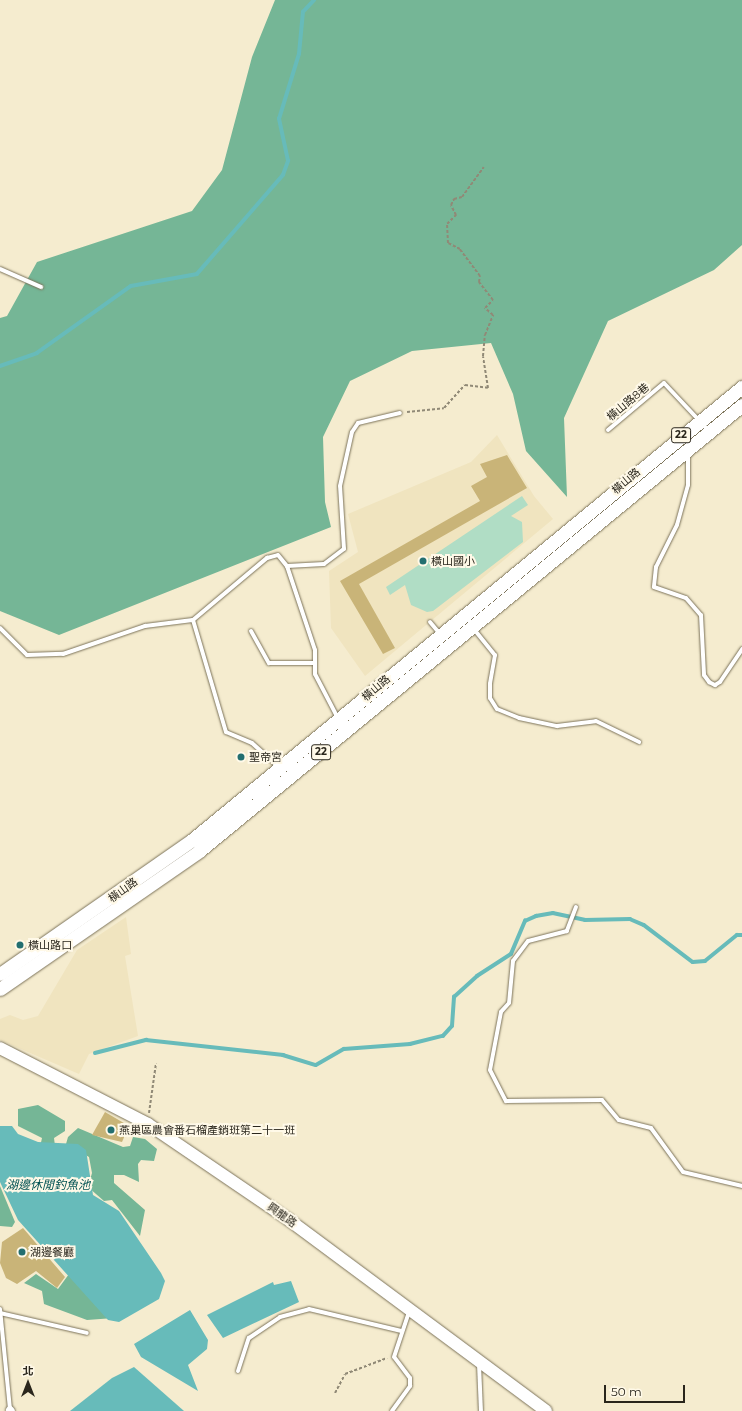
<!DOCTYPE html>
<meta charset="utf-8">
<style>
body{margin:0}
#map{position:relative;width:742px;height:1411px;overflow:hidden;background:#f5eccf;font-family:Montserrat,"Noto Sans TC",sans-serif}
div>[style]{position:absolute}
[style*='--x']{left:calc(var(--x)*1px);top:calc(var(--y)*1px);width:calc(var(--w)*1px);rotate:calc(var(--a)*1deg)}
.built>*{inset:0;background:#f0e4bf}
.green>*{inset:0;background:#b0ddc5}
.forest>*{inset:0;background:#75b696}
.water>*{inset:0;background:#67bbba}
.stream>*{height:3.5px;margin:-1.75px;padding:0 1.75px;transform-origin:1.75px;border-radius:1.75px;background:#67bbba}
.building>*{inset:0;background:#c9b478}
.path>*{height:2px;margin-top:-1px;transform-origin:0;background:repeating-linear-gradient(90deg,#908976 0 3px,transparent 0 5px)}
.roads{filter:drop-shadow(0 0 1px #7c735a) drop-shadow(0 0 1px #7c735a)}
.lane>*{height:4px;margin:-2px;padding:0 2px;transform-origin:2px;border-radius:2px;background:#fff}
.street>*{height:8px;margin:-4px;padding:0 4px;transform-origin:4px;border-radius:4px;background:#fff}
.secondary>*{height:12px;margin:-6px;padding:0 6px;transform-origin:6px;border-radius:6px;background:#fff}
.primary>*{height:13px;margin:-6.5px;padding:0 6.5px;transform-origin:6.5px;border-radius:6.5px;background:#fff}
.dots>*{width:11px;height:11px;translate:-50% -50%;box-sizing:border-box;border:2px solid #fff9e8;border-radius:50%}
span{translate:-50% -50%;white-space:nowrap;text-align:center;line-height:1.15;-webkit-text-stroke:4px #fff9e8;paint-order:stroke}
.shield-label span{padding:1px 3px;background:#fff9e8;border:1px solid;border-radius:3px;-webkit-text-stroke-width:0}
.shield-label{font-size:10px;color:#2a261c;font-weight:700}
.street-label{font-size:11px;color:#2a261c}
.poi-label{font-size:11px;color:#2a261c}
.left{translate:0 -50%;text-align:left}
.water-label{font-size:12px;color:#025252;font-style:italic}
.north{position:absolute;left:8px;top:1363px;width:40px;height:40px;-webkit-text-stroke:3px #fff9e8;paint-order:stroke;rotate:0deg;font-size:11px;font-weight:700;line-height:16px;text-align:center;color:#2a261c}
.north::after{content:'';display:block;margin:auto;width:14px;height:18px;background:#2a261c;clip-path:polygon(50% 0,100% 100%,50% 72%,0 100%)}
.scale{position:absolute;left:604px;top:1385px;width:81px;height:18px;box-sizing:border-box;border:2px solid #2a261c;border-top:0;padding-left:5px;font-size:12px;line-height:14px;white-space:nowrap;color:#2a261c;-webkit-text-stroke:3px #fff9e8;paint-order:stroke}
</style>
<div id="map">
<div class="built">
<div style="clip-path:polygon(497px 435px,534px 496px,553px 519px,365px 676px,331px 628px,329px 571px,358px 552px,348px 514px,471px 462px)"></div>
<div style="clip-path:polygon(126px 917px,131px 954px,125px 956px,138px 1036px,89px 1054px,79px 1074px,0 1040px,0 1019px,10px 1015px,23px 1020px,38px 1016px,77px 950px)"></div>
</div>
<div class="green">
<div style="clip-path:polygon(522px 496px,528px 505px,511px 516px,522px 522px,523px 542px,433px 611px,427px 612px,411px 605px,405px 585px,390px 595px,386px 587px)"></div>
</div>
<div class="forest">
<div style="clip-path:polygon(275px 0,742px 0,742px 245px,714px 270px,608px 321px,564px 418px,567px 497px,526px 451px,513px 394px,491px 343px,412px 351px,350px 381px,323px 437px,325px 502px,331px 527px,59px 635px,0 611px,0 318px,7px 316px,37px 262px,192px 211px,222px 170px,252px 57px)"></div>
<div style="clip-path:polygon(38px 1105px,65px 1121px,65px 1131px,54px 1138px,55px 1146px,40px 1147px,42px 1138px,18px 1126px,18px 1109px)"></div>
<div style="clip-path:polygon(78px 1128px,123px 1147px,130px 1146px,133px 1137px,145px 1139px,157px 1149px,154px 1161px,141px 1160px,138px 1164px,139px 1182px,124px 1175px,114px 1175px,114px 1183px,145px 1210px,140px 1236px,112px 1200px,104px 1201px,88px 1187px,92px 1173px,89px 1157px,66px 1144px,68px 1137px)"></div>
<div style="clip-path:polygon(0 1186px,15px 1222px,12px 1227px,0 1226px)"></div>
<div style="clip-path:polygon(36px 1274px,58px 1289px,69px 1274px,114px 1318px,87px 1320px,44px 1304px,42px 1291px,24px 1283px)"></div>
</div>
<div class="water">
<div style="clip-path:polygon(0 1126px,12px 1126px,18px 1134px,38px 1142px,78px 1144px,86px 1150px,93px 1195px,119px 1211px,161px 1273px,165px 1281px,159px 1299px,119px 1322px,108px 1320px,18px 1220px,0 1182px)"></div>
<div style="clip-path:polygon(291px 1281px,299px 1302px,223px 1338px,207px 1315px,273px 1282px,274px 1285px)"></div>
<div style="clip-path:polygon(190px 1310px,208px 1340px,207px 1349px,188px 1365px,198px 1391px,141px 1357px,134px 1344px)"></div>
<div style="clip-path:polygon(134px 1367px,184px 1411px,70px 1411px,112px 1378px)"></div>
</div>
<div class="stream">
<div style="--x:0;--y:366;--w:39;--a:-19"></div>
<div style="--x:37;--y:353;--w:115;--a:-35.5"></div>
<div style="--x:131;--y:286;--w:67;--a:-10.3"></div>
<div style="--x:197;--y:274;--w:131;--a:-49"></div>
<div style="--x:283;--y:175;--w:15;--a:-70"></div>
<div style="--x:288;--y:161;--w:43;--a:-102.1"></div>
<div style="--x:279;--y:119;--w:68;--a:-72.9"></div>
<div style="--x:299;--y:54;--w:42;--a:-84.6"></div>
<div style="--x:303;--y:12;--w:16;--a:-47"></div>
<div style="--x:95;--y:1053;--w:53;--a:-14.3"></div>
<div style="--x:146;--y:1040;--w:138;--a:6.2"></div>
<div style="--x:283;--y:1055;--w:34;--a:17"></div>
<div style="--x:316;--y:1065;--w:32;--a:-30"></div>
<div style="--x:344;--y:1049;--w:66;--a:-4.3"></div>
<div style="--x:410;--y:1044;--w:34;--a:-14"></div>
<div style="--x:443;--y:1036;--w:13;--a:-48"></div>
<div style="--x:452;--y:1026;--w:29;--a:-86"></div>
<div style="--x:454;--y:997;--w:31;--a:-42"></div>
<div style="--x:477;--y:976;--w:40;--a:-32.9"></div>
<div style="--x:511;--y:954;--w:36;--a:-67"></div>
<div style="--x:525;--y:921;--w:12;--a:-24"></div>
<div style="--x:536;--y:916;--w:17;--a:-10"></div>
<div style="--x:553;--y:913;--w:33;--a:12"></div>
<div style="--x:585;--y:920;--w:45;--a:-1.3"></div>
<div style="--x:630;--y:919;--w:15;--a:23"></div>
<div style="--x:644;--y:925;--w:61;--a:37.1"></div>
<div style="--x:693;--y:962;--w:12;--a:-5"></div>
<div style="--x:705;--y:961;--w:41;--a:-39.1"></div>
<div style="--x:737;--y:935;--w:5;--a:0"></div>
</div>
<div class="building">
<div style="clip-path:polygon(507px 455px,527px 488px,359px 584px,395px 648px,383px 654px,340px 581px,480px 501px,471px 486px,487px 477px,480px 464px)"></div>
<div style="clip-path:polygon(105px 1112px,129px 1126px,122px 1142px,92px 1135px)"></div>
<div style="clip-path:polygon(23px 1228px,65px 1277px,57px 1288px,36px 1271px,17px 1284px,6px 1278px,0 1263px,2px 1242px)"></div>
</div>
<div class="path">
<div style="--x:407;--y:412;--w:37;--a:-6"></div>
<div style="--x:444;--y:408;--w:31;--a:-48"></div>
<div style="--x:465;--y:385;--w:23;--a:7"></div>
<div style="--x:488;--y:388;--w:32;--a:-99"></div>
<div style="--x:483;--y:356;--w:21;--a:-85"></div>
<div style="--x:485;--y:335;--w:22;--a:-68"></div>
<div style="--x:493;--y:315;--w:11;--a:-139"></div>
<div style="--x:485;--y:308;--w:11;--a:-45"></div>
<div style="--x:493;--y:300;--w:23;--a:-128"></div>
<div style="--x:479;--y:282;--w:6;--a:-81"></div>
<div style="--x:480;--y:276;--w:34;--a:-127"></div>
<div style="--x:460;--y:249;--w:13;--a:-153"></div>
<div style="--x:448;--y:243;--w:19;--a:-93"></div>
<div style="--x:447;--y:224;--w:13;--a:-45"></div>
<div style="--x:456;--y:215;--w:11;--a:-117"></div>
<div style="--x:451;--y:205;--w:7;--a:-63"></div>
<div style="--x:454;--y:199;--w:8;--a:-14"></div>
<div style="--x:462;--y:197;--w:37;--a:-54"></div>
<div style="--x:149;--y:1113;--w:50;--a:-82"></div>
<div style="--x:335;--y:1393;--w:21;--a:-62"></div>
<div style="--x:345;--y:1374;--w:45;--a:-20.9"></div>
</div>
<div class="roads">
<div class="lane">
<div style="--x:0;--y:269;--w:45;--a:23.7"></div>
<div style="--x:608;--y:430;--w:73;--a:-40"></div>
<div style="--x:664;--y:383;--w:66;--a:46.8"></div>
<div style="--x:688;--y:452;--w:33;--a:90"></div>
<div style="--x:688;--y:485;--w:41;--a:105.4"></div>
<div style="--x:677;--y:525;--w:47;--a:116.6"></div>
<div style="--x:656;--y:567;--w:20;--a:96"></div>
<div style="--x:654;--y:587;--w:34;--a:19"></div>
<div style="--x:686;--y:598;--w:23;--a:49"></div>
<div style="--x:701;--y:615;--w:60;--a:87.1"></div>
<div style="--x:704;--y:675;--w:9;--a:54"></div>
<div style="--x:709;--y:682;--w:7;--a:27"></div>
<div style="--x:715;--y:685;--w:6;--a:-31"></div>
<div style="--x:720;--y:682;--w:40;--a:-56"></div>
<div style="--x:287;--y:566;--w:37;--a:-3"></div>
<div style="--x:324;--y:564;--w:25;--a:-37"></div>
<div style="--x:344;--y:549;--w:63;--a:-93.6"></div>
<div style="--x:340;--y:486;--w:55;--a:-77.5"></div>
<div style="--x:352;--y:432;--w:11;--a:-56"></div>
<div style="--x:358;--y:423;--w:43;--a:-13.4"></div>
<div style="--x:193;--y:620;--w:117;--a:73.6"></div>
<div style="--x:226;--y:732;--w:28;--a:23"></div>
<div style="--x:252;--y:743;--w:36;--a:42"></div>
<div style="--x:430;--y:622;--w:16;--a:50"></div>
<div style="--x:0;--y:628;--w:38;--a:45"></div>
<div style="--x:27;--y:655;--w:36;--a:-2"></div>
<div style="--x:63;--y:654;--w:87;--a:-18.9"></div>
<div style="--x:145;--y:626;--w:48;--a:-7.1"></div>
<div style="--x:193;--y:620;--w:97;--a:-40"></div>
<div style="--x:267;--y:558;--w:11;--a:-15"></div>
<div style="--x:278;--y:555;--w:14;--a:51"></div>
<div style="--x:287;--y:566;--w:89;--a:71.6"></div>
<div style="--x:315;--y:650;--w:24;--a:90"></div>
<div style="--x:315;--y:674;--w:63;--a:62.6"></div>
<div style="--x:473;--y:628;--w:35;--a:51"></div>
<div style="--x:495;--y:655;--w:29;--a:100"></div>
<div style="--x:490;--y:684;--w:14;--a:90"></div>
<div style="--x:490;--y:698;--w:13;--a:58"></div>
<div style="--x:497;--y:709;--w:24;--a:22"></div>
<div style="--x:519;--y:718;--w:39;--a:12"></div>
<div style="--x:557;--y:726;--w:39;--a:-7"></div>
<div style="--x:596;--y:721;--w:48;--a:26"></div>
<div style="--x:251;--y:631;--w:37;--a:61"></div>
<div style="--x:269;--y:663;--w:45;--a:0"></div>
<div style="--x:576;--y:907;--w:26;--a:111"></div>
<div style="--x:567;--y:931;--w:40;--a:165.6"></div>
<div style="--x:528;--y:941;--w:25;--a:127"></div>
<div style="--x:513;--y:961;--w:42;--a:95.4"></div>
<div style="--x:509;--y:1003;--w:12;--a:132"></div>
<div style="--x:501;--y:1012;--w:59;--a:100.7"></div>
<div style="--x:490;--y:1070;--w:35;--a:63"></div>
<div style="--x:506;--y:1101;--w:96;--a:-0.6"></div>
<div style="--x:602;--y:1100;--w:26;--a:50"></div>
<div style="--x:619;--y:1120;--w:33;--a:14"></div>
<div style="--x:651;--y:1128;--w:54;--a:54"></div>
<div style="--x:683;--y:1172;--w:61;--a:13.3"></div>
<div style="--x:0;--y:1309;--w:101;--a:84.3"></div>
<div style="--x:0;--y:1313;--w:89;--a:12.9"></div>
<div style="--x:479;--y:1364;--w:47;--a:87.6"></div>
<div style="--x:238;--y:1371;--w:35;--a:-72"></div>
<div style="--x:249;--y:1338;--w:37;--a:-34"></div>
<div style="--x:280;--y:1317;--w:30;--a:-15"></div>
<div style="--x:309;--y:1309;--w:95;--a:13.4"></div>
<div style="--x:392;--y:1411;--w:31;--a:-54"></div>
<div style="--x:410;--y:1386;--w:8;--a:-90"></div>
<div style="--x:410;--y:1378;--w:26;--a:-127"></div>
<div style="--x:394;--y:1357;--w:47;--a:-71.6"></div>
</div>
<div class="street">
<div style="--x:10;--y:1410;--w:1;--a:45"></div>
</div>
<div class="secondary">
<div style="--x:0;--y:1048;--w:166;--a:27.2"></div>
<div style="--x:148;--y:1124;--w:171;--a:34.2"></div>
<div style="--x:289;--y:1220;--w:320;--a:36.6"></div>
</div>
<div class="primary">
<div style="--x:0;--y:974;--w:234;--a:-34.9"></div>
<div style="--x:192;--y:840;--w:713;--a:-39.48"></div>
<div style="--x:0;--y:989;--w:242;--a:-34.7"></div>
<div style="--x:199;--y:851;--w:703;--a:-39.4"></div>
</div>
</div>
<div class="dots">
<div style="left:423px;top:561px;background:#236f70"></div>
<div style="left:241px;top:757px;background:#236f70"></div>
<div style="left:20px;top:945px;background:#236f70"></div>
<div style="left:111px;top:1130px;background:#236f70"></div>
<div style="left:22px;top:1252px;background:#236f70"></div>
</div>
<div class="shield-label">
<span style="left:681px;top:435px">22</span>
<span style="left:321px;top:752px">22</span>
</div>
<div class="street-label">
<span style="left:628px;top:402px;rotate:-40deg">橫山路8巷</span>
<span style="left:626px;top:481px;rotate:-40deg">橫山路</span>
<span style="left:376px;top:688px;rotate:-40deg">橫山路</span>
<span style="left:123px;top:890px;rotate:-36deg">橫山路</span>
<span style="left:282px;top:1215px;rotate:35deg">興龍路</span>
</div>
<div class="poi-label">
<span class="left" style="left:431px;top:561px">橫山國小</span>
<span class="left" style="left:249px;top:757px">聖帝宮</span>
<span class="left" style="left:28px;top:945px">橫山路口</span>
<span class="left" style="left:119px;top:1130px">燕巢區農會番石榴產銷班第二十一班</span>
<span class="left" style="left:30px;top:1252px">湖邊餐廳</span>
</div>
<div class="water-label">
<span style="left:48px;top:1185px">湖邊休閒釣魚池</span>
</div>
<div class="north">北</div>
<div class="scale">50 m</div>
</div>
